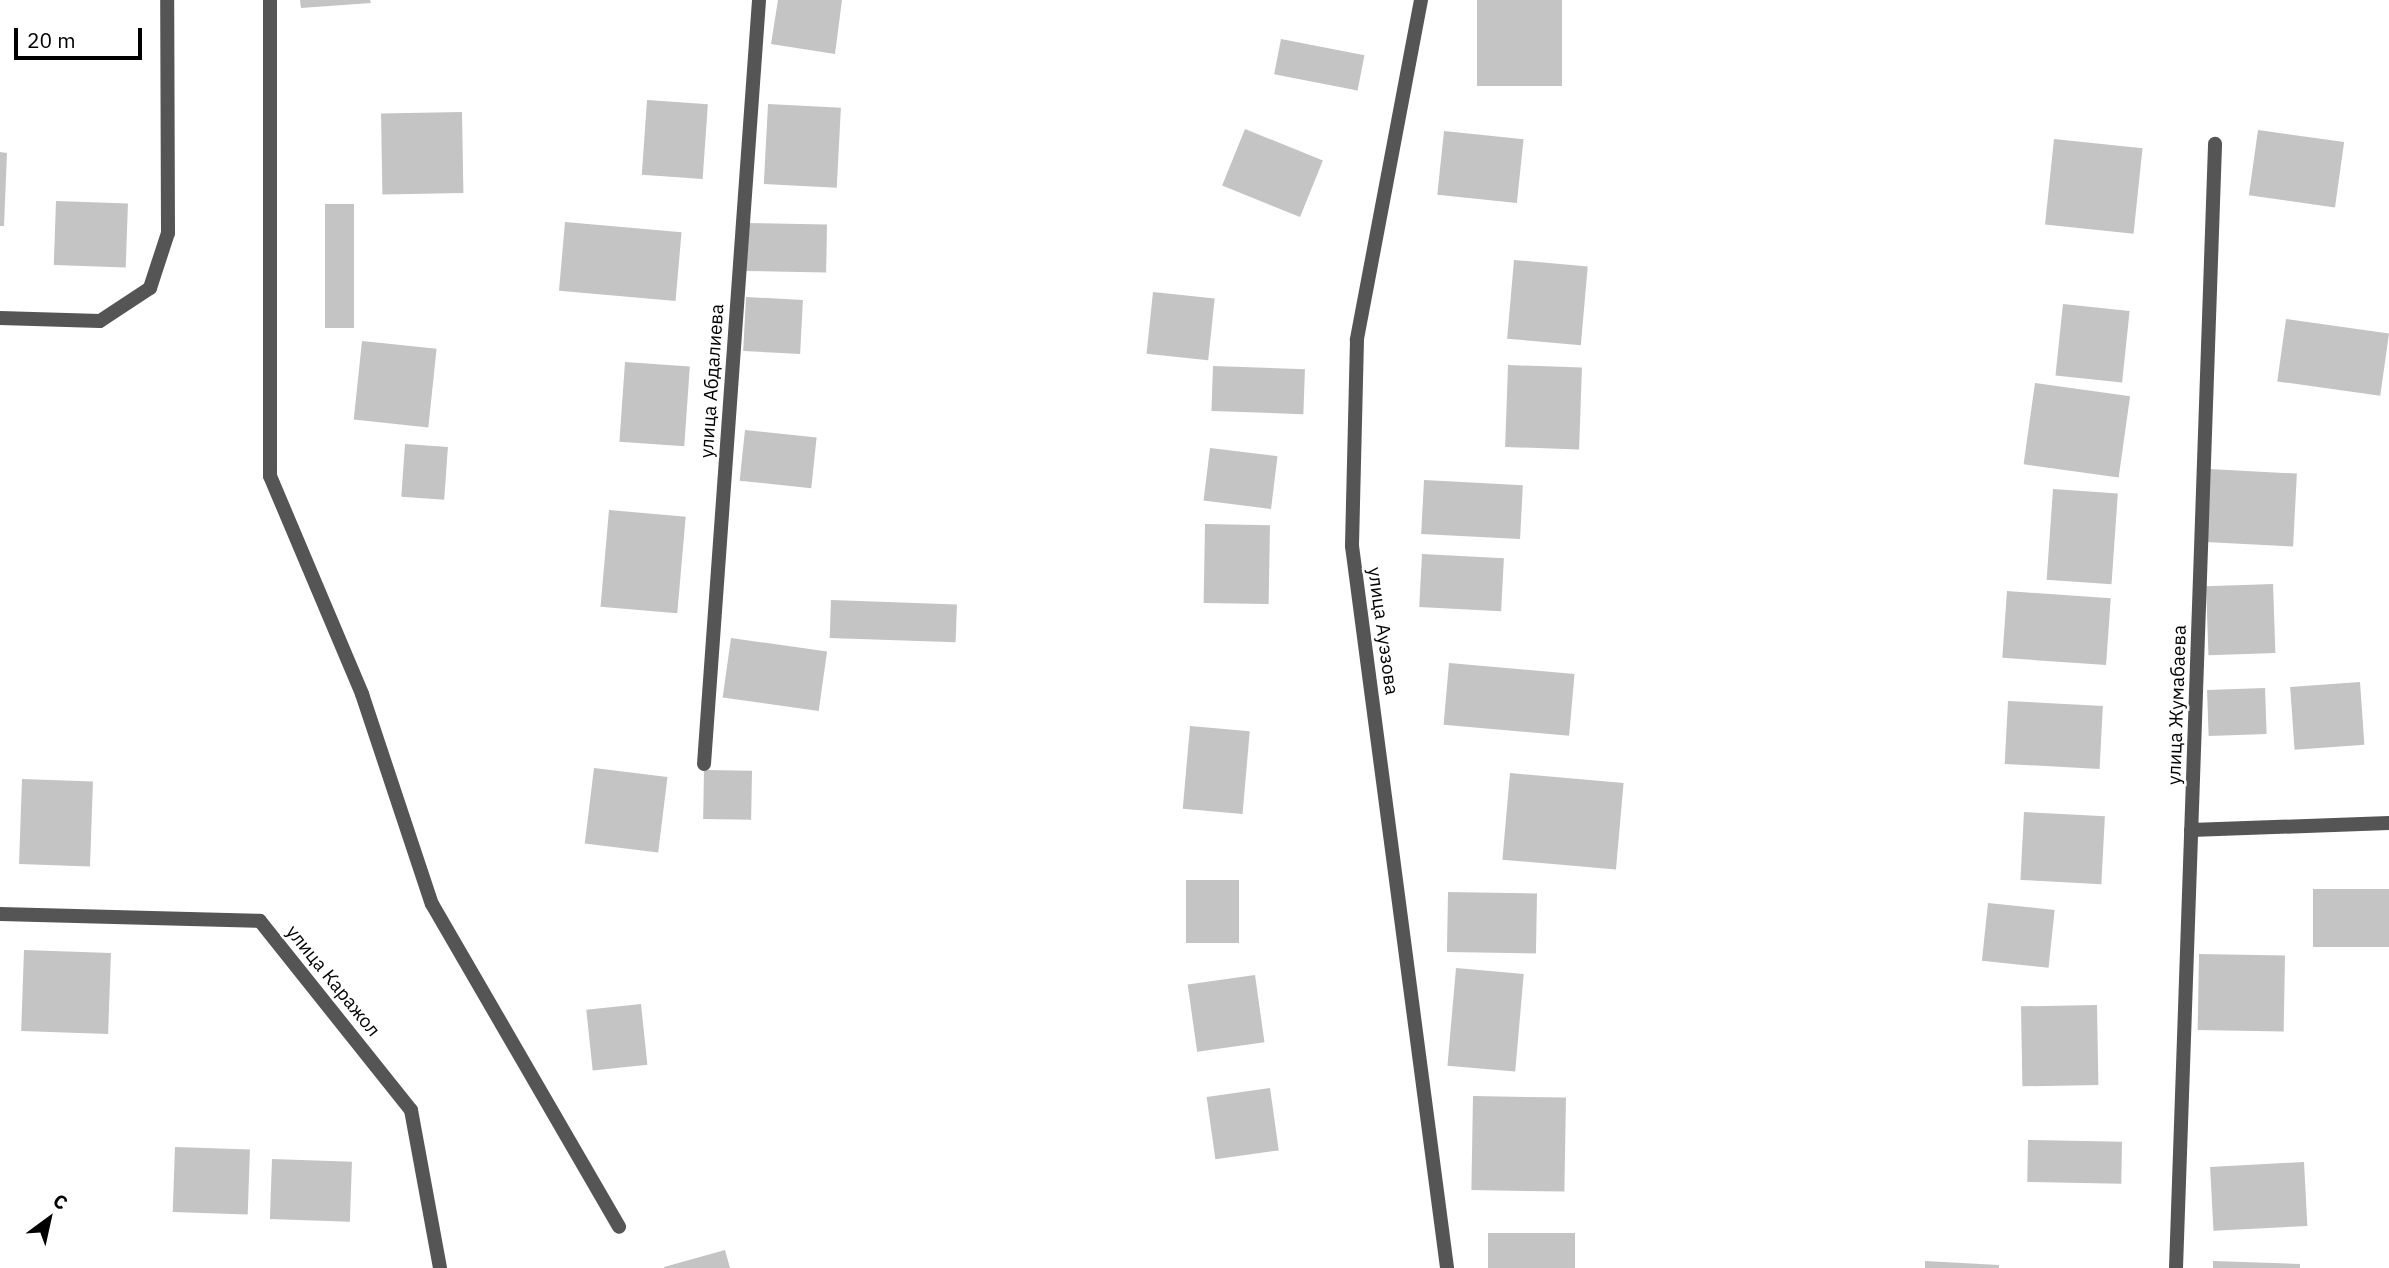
<!DOCTYPE html>
<meta charset="utf-8">
<style>
body{margin:0}
#map{position:relative;width:2389px;height:1268px;overflow:hidden;background:#fff;font-family:"IBM Plex Sans",sans-serif}
div>[style]{position:absolute}
[style*='--x']{left:calc(var(--x)*1px);top:calc(var(--y)*1px);width:calc(var(--w)*1px);rotate:calc(var(--a)*1deg)}
.building>*{inset:0;background:#c4c4c4;transform-origin:0 0}
.minor>*{height:14px;margin:-7px;padding:0 7px;transform-origin:7px;border-radius:7px;background:#555}
span{translate:-50% -50%;white-space:nowrap;text-align:center;line-height:1.15;-webkit-text-stroke:5px #fff;paint-order:stroke}
.street-label{font-size:19px;color:#000}
.north{position:absolute;left:14px;top:1184px;width:70px;height:70px;-webkit-text-stroke:5px #fff;paint-order:stroke;rotate:33deg;font-size:19px;font-weight:700;line-height:28px;text-align:center;color:#000}
.north::after{content:'';display:block;margin:auto;width:24px;height:32px;background:#000;clip-path:polygon(50% 0,100% 100%,50% 72%,0 100%)}
.scale{position:absolute;left:14px;top:28px;width:128px;height:32px;box-sizing:border-box;border:4px solid #000;border-top:0;padding-left:9px;font-size:21px;line-height:24px;white-space:nowrap;color:#000;-webkit-text-stroke:5px #fff;paint-order:stroke}
</style>
<div id="map">
<div class="building">
<div style="clip-path:polygon(300px 0,370px 0,371px 3px,301px 8px)"></div>
<div style="clip-path:polygon(778px 0,842px 0,835px 54px,771px 44px)"></div>
<div style="left:1477px;top:0;width:85px;height:86px"></div>
<div style="left:1281px;top:39px;width:85px;height:36px;rotate:11deg"></div>
<div style="left:647px;top:100px;width:61px;height:75px;rotate:4deg"></div>
<div style="left:768px;top:104px;width:73px;height:80px;rotate:3deg"></div>
<div style="left:462px;top:112px;width:81px;height:81px;rotate:89deg"></div>
<div style="left:1245px;top:129px;width:84px;height:61px;rotate:22deg"></div>
<div style="left:2258px;top:130px;width:87px;height:66px;rotate:8deg"></div>
<div style="left:1444px;top:131px;width:80px;height:64px;rotate:6deg"></div>
<div style="left:2054px;top:139px;width:89px;height:86px;rotate:6deg"></div>
<div style="clip-path:polygon(0 152px,7px 153px,4px 226px,0 226px)"></div>
<div style="left:56px;top:201px;width:72px;height:64px;rotate:2deg"></div>
<div style="left:325px;top:204px;width:29px;height:124px"></div>
<div style="left:565px;top:222px;width:117px;height:69px;rotate:5deg"></div>
<div style="left:745px;top:223px;width:82px;height:48px;rotate:1deg"></div>
<div style="left:1514px;top:260px;width:74px;height:79px;rotate:5deg"></div>
<div style="left:1153px;top:292px;width:62px;height:62px;rotate:6deg"></div>
<div style="left:746px;top:297px;width:57px;height:54px;rotate:3deg"></div>
<div style="left:2063px;top:304px;width:67px;height:72px;rotate:6deg"></div>
<div style="left:2286px;top:319px;width:104px;height:63px;rotate:8deg"></div>
<div style="left:362px;top:341px;width:75px;height:79px;rotate:6deg"></div>
<div style="left:625px;top:362px;width:65px;height:80px;rotate:4deg"></div>
<div style="left:1508px;top:365px;width:74px;height:82px;rotate:2deg"></div>
<div style="left:1213px;top:366px;width:92px;height:45px;rotate:2deg"></div>
<div style="left:2035px;top:383px;width:96px;height:82px;rotate:8deg"></div>
<div style="left:745px;top:430px;width:72px;height:51px;rotate:6deg"></div>
<div style="left:405px;top:444px;width:43px;height:53px;rotate:4deg"></div>
<div style="left:1210px;top:448px;width:68px;height:53px;rotate:7deg"></div>
<div style="left:2209px;top:469px;width:88px;height:73px;rotate:3deg"></div>
<div style="left:1424px;top:480px;width:99px;height:54px;rotate:3deg"></div>
<div style="left:2053px;top:489px;width:65px;height:91px;rotate:4deg"></div>
<div style="left:609px;top:510px;width:77px;height:97px;rotate:5deg"></div>
<div style="left:1205px;top:524px;width:65px;height:79px;rotate:1deg"></div>
<div style="left:1422px;top:554px;width:82px;height:53px;rotate:3deg"></div>
<div style="left:2273px;top:584px;width:69px;height:67px;rotate:88deg"></div>
<div style="left:2007px;top:591px;width:104px;height:67px;rotate:4deg"></div>
<div style="left:831px;top:600px;width:126px;height:38px;rotate:2deg"></div>
<div style="left:731px;top:638px;width:97px;height:60px;rotate:8deg"></div>
<div style="left:1449px;top:663px;width:126px;height:62px;rotate:5deg"></div>
<div style="left:2360px;top:682px;width:63px;height:70px;rotate:86deg"></div>
<div style="left:2265px;top:688px;width:46px;height:58px;rotate:88deg"></div>
<div style="left:2008px;top:701px;width:95px;height:63px;rotate:3deg"></div>
<div style="left:1190px;top:726px;width:60px;height:83px;rotate:5deg"></div>
<div style="left:594px;top:768px;width:74px;height:76px;rotate:7deg"></div>
<div style="left:704px;top:770px;width:48px;height:49px;rotate:1deg"></div>
<div style="left:1510px;top:773px;width:114px;height:87px;rotate:5deg"></div>
<div style="left:22px;top:779px;width:71px;height:85px;rotate:2deg"></div>
<div style="left:2024px;top:812px;width:81px;height:68px;rotate:3deg"></div>
<div style="left:1186px;top:880px;width:53px;height:63px"></div>
<div style="left:2313px;top:889px;width:76px;height:58px"></div>
<div style="left:1448px;top:892px;width:89px;height:60px;rotate:1deg"></div>
<div style="left:1988px;top:903px;width:67px;height:58px;rotate:6deg"></div>
<div style="left:24px;top:950px;width:87px;height:81px;rotate:2deg"></div>
<div style="left:2199px;top:954px;width:86px;height:76px;rotate:1deg"></div>
<div style="left:1456px;top:968px;width:68px;height:98px;rotate:5deg"></div>
<div style="left:1255px;top:975px;width:68px;height:68px;rotate:82deg"></div>
<div style="left:641px;top:1004px;width:61px;height:55px;rotate:84deg"></div>
<div style="left:2097px;top:1005px;width:80px;height:76px;rotate:89deg"></div>
<div style="left:1270px;top:1088px;width:63px;height:64px;rotate:82deg"></div>
<div style="left:1473px;top:1096px;width:93px;height:94px;rotate:1deg"></div>
<div style="left:2028px;top:1140px;width:94px;height:42px;rotate:1deg"></div>
<div style="left:175px;top:1147px;width:75px;height:65px;rotate:2deg"></div>
<div style="left:272px;top:1159px;width:80px;height:60px;rotate:2deg"></div>
<div style="left:2304px;top:1162px;width:64px;height:94px;rotate:87deg"></div>
<div style="left:1488px;top:1233px;width:87px;height:35px"></div>
<div style="clip-path:polygon(725px 1250px,730px 1268px,664px 1268px,664px 1267px)"></div>
<div style="clip-path:polygon(1925px 1261px,1999px 1265px,1999px 1268px,1925px 1268px)"></div>
<div style="clip-path:polygon(2213px 1261px,2300px 1264px,2300px 1268px,2213px 1268px)"></div>
</div>
<div class="minor">
<div style="--x:270;--y:0;--w:476;--a:90"></div>
<div style="--x:270;--y:476;--w:237;--a:67.1"></div>
<div style="--x:362;--y:694;--w:221;--a:71.6"></div>
<div style="--x:432;--y:904;--w:373;--a:59.9"></div>
<div style="--x:1421;--y:0;--w:346;--a:100.7"></div>
<div style="--x:1357;--y:340;--w:206;--a:91.4"></div>
<div style="--x:1352;--y:546;--w:728;--a:82.5"></div>
<div style="--x:0;--y:318;--w:100;--a:1.7"></div>
<div style="--x:100;--y:321;--w:60;--a:-33.4"></div>
<div style="--x:150;--y:288;--w:58;--a:-71.9"></div>
<div style="--x:168;--y:233;--w:233;--a:-90.2"></div>
<div style="--x:704;--y:764;--w:766;--a:-85.88"></div>
<div style="--x:2191;--y:830;--w:198;--a:-2"></div>
<div style="--x:0;--y:914;--w:260;--a:1.5"></div>
<div style="--x:260;--y:921;--w:242;--a:51.4"></div>
<div style="--x:411;--y:1110;--w:161;--a:79.6"></div>
<div style="--x:2176;--y:1268;--w:1125;--a:-88.01"></div>
</div>
<div class="street-label">
<span style="left:712px;top:381px;rotate:-86deg">улица Абдалиева</span>
<span style="left:1383px;top:631px;rotate:82deg">улица Ауэзова</span>
<span style="left:2177px;top:705px;rotate:-88deg">улица Жумабаева</span>
<span style="left:333px;top:981px;rotate:51deg">улица Каражол</span>
</div>
<div class="north">С</div>
<div class="scale">20 m</div>
</div>
